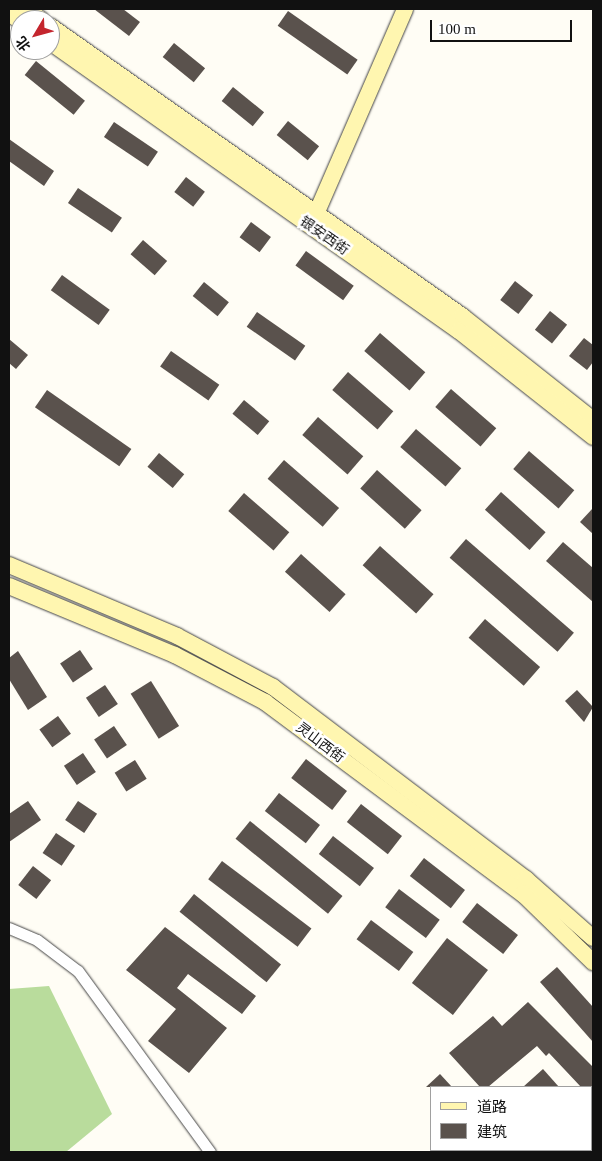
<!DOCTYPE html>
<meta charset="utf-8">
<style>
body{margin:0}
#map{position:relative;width:602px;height:1161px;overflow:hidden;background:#fffdf5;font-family:"Times New Roman","Noto Sans SC",serif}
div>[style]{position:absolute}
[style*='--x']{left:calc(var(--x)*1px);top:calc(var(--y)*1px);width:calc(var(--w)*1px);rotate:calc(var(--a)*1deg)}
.forest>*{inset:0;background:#b9dc9c}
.building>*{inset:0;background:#5a524d;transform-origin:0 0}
.roads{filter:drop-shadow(0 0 1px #444) drop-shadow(0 0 1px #444)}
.street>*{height:11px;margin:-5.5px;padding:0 5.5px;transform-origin:5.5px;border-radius:5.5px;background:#fff}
.secondary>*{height:16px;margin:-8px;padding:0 8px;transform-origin:8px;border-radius:8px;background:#fff6b0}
span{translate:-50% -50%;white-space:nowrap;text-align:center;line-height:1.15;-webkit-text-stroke:5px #fff;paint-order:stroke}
.street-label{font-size:14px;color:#111}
.frame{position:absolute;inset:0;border:10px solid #111;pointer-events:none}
.legend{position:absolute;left:430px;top:1086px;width:162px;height:65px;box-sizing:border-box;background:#fff;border:1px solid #a0a0a0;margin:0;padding:6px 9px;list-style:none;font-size:15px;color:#111}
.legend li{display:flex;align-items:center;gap:10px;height:25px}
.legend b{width:25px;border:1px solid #a0a0a0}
.north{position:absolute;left:10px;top:10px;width:50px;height:50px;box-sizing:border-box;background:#fff;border:1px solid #a0a0a0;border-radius:50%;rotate:233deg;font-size:14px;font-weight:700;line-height:20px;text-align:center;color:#111}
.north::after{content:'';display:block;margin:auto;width:18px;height:22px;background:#c4262e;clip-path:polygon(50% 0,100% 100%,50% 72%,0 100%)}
.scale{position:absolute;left:430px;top:20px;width:142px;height:22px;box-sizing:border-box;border:2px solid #111;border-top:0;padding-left:6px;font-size:15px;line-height:18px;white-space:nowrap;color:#111;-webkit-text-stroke:4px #fff;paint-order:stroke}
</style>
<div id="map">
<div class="forest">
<div style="clip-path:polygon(49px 986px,112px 1114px,66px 1152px,9px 1152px,9px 989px)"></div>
</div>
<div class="building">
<div style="clip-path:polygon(94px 9px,123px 9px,140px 22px,129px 36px)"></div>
<div style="left:288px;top:11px;width:85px;height:18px;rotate:35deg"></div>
<div style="left:174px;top:43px;width:40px;height:18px;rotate:39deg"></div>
<div style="left:36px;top:61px;width:63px;height:18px;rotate:39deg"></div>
<div style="left:233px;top:87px;width:40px;height:18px;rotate:39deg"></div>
<div style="left:288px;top:121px;width:40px;height:18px;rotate:39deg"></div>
<div style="left:114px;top:122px;width:53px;height:18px;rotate:34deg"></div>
<div style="clip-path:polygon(9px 139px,54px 171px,44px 186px,9px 161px)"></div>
<div style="left:186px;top:177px;width:24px;height:19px;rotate:38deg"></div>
<div style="left:78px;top:188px;width:53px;height:18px;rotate:34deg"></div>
<div style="left:251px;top:222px;width:25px;height:19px;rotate:37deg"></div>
<div style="left:143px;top:240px;width:32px;height:19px;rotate:41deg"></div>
<div style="left:306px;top:251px;width:59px;height:18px;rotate:36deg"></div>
<div style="left:62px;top:275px;width:59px;height:19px;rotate:36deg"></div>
<div style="left:515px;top:281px;width:23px;height:24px;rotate:38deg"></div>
<div style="left:204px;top:282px;width:32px;height:18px;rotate:39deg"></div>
<div style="left:550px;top:311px;width:22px;height:24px;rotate:39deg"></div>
<div style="left:257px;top:312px;width:59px;height:18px;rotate:35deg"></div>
<div style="left:380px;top:333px;width:60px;height:24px;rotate:41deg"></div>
<div style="clip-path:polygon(584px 338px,593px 345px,593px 362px,587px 370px,569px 356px)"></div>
<div style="clip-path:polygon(9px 339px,28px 355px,16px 369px,9px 363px)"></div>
<div style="left:171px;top:351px;width:59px;height:19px;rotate:35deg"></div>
<div style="left:348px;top:372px;width:60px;height:24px;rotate:41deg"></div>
<div style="left:451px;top:389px;width:60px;height:24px;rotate:41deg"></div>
<div style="left:47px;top:390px;width:103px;height:21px;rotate:35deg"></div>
<div style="left:244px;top:400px;width:33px;height:18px;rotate:40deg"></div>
<div style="left:318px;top:417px;width:60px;height:24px;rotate:41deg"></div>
<div style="left:416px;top:429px;width:60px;height:24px;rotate:41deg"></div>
<div style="left:529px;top:451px;width:60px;height:24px;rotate:41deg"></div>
<div style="left:159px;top:453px;width:33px;height:18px;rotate:40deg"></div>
<div style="left:284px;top:460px;width:73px;height:25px;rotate:41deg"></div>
<div style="left:377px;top:470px;width:60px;height:25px;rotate:42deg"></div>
<div style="left:501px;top:492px;width:60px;height:24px;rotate:42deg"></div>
<div style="left:244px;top:493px;width:60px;height:24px;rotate:41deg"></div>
<div style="clip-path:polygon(593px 508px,593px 534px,580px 522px)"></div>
<div style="left:466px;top:539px;width:143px;height:25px;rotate:41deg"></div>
<div style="clip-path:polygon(563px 542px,593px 568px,593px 602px,546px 561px)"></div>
<div style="left:380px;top:546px;width:72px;height:26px;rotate:42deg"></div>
<div style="left:301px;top:554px;width:60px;height:24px;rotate:42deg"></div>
<div style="left:485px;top:619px;width:73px;height:25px;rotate:41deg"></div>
<div style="left:80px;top:650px;width:23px;height:24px;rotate:56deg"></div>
<div style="clip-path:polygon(18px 651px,47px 697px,28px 710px,9px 679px,9px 658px)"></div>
<div style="left:151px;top:681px;width:53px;height:24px;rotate:58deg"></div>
<div style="left:105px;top:685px;width:23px;height:23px;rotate:56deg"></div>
<div style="clip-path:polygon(577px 690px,593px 707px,584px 722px,565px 701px)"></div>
<div style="left:58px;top:716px;width:22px;height:23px;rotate:54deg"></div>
<div style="left:114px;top:726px;width:23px;height:24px;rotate:56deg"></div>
<div style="left:83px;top:753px;width:23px;height:23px;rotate:56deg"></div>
<div style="left:306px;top:759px;width:52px;height:24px;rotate:38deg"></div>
<div style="left:135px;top:760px;width:22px;height:24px;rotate:58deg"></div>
<div style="left:279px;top:793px;width:52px;height:23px;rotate:38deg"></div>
<div style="clip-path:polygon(28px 801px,41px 820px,9px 842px,9px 814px)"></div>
<div style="left:78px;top:801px;width:23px;height:23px;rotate:34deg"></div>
<div style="left:361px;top:804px;width:52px;height:23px;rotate:38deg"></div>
<div style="left:250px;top:821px;width:119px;height:23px;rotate:39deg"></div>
<div style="left:56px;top:833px;width:23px;height:24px;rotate:34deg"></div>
<div style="left:333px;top:836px;width:52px;height:23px;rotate:38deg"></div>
<div style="left:424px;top:858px;width:52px;height:23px;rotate:38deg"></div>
<div style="left:222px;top:861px;width:112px;height:23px;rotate:37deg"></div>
<div style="left:33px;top:866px;width:23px;height:24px;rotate:38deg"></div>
<div style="left:399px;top:889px;width:51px;height:23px;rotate:37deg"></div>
<div style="left:194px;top:894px;width:112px;height:23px;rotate:39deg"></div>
<div style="left:477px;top:903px;width:52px;height:24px;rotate:38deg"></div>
<div style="left:371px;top:920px;width:53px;height:24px;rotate:37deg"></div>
<div style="clip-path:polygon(165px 927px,256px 996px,242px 1014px,188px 974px,177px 988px,227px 1028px,189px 1073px,148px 1041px,176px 1009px,126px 970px)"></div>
<div style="left:447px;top:938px;width:52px;height:57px;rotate:38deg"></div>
<div style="clip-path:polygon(557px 967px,593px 1007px,593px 1042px,540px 982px)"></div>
<div style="clip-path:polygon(528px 1002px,593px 1067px,593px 1087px,581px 1087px,549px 1053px,546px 1056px,537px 1046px,488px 1087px,480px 1087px,449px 1053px,493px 1016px,502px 1026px)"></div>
<div style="clip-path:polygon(543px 1069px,559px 1087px,523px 1087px)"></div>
<div style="clip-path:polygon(440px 1074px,452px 1087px,426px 1087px)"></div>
</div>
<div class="roads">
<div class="street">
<div style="--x:9;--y:928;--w:30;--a:23"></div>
<div style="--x:37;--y:940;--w:51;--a:37.1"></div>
<div style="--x:78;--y:971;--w:224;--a:53.9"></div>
</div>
<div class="secondary">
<div style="--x:26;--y:9;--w:19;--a:35"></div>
<div style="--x:9;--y:13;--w:14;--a:36"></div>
<div style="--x:50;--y:26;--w:504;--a:35.14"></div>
<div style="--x:462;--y:316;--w:167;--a:38.4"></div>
<div style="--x:50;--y:42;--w:501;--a:35.25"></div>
<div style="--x:459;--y:331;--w:171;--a:38.3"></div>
<div style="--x:316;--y:214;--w:223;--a:-66.5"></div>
<div style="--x:9;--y:565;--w:182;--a:22.9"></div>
<div style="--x:177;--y:636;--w:109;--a:28"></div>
<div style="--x:273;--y:687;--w:318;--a:37.2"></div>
<div style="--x:526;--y:879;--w:89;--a:41.4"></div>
<div style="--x:9;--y:586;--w:180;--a:22.6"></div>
<div style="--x:175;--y:655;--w:102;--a:27.6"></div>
<div style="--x:265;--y:702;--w:322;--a:36.7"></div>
<div style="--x:523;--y:894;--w:98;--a:44.2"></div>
</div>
</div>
<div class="street-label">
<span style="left:324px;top:236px;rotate:35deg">银安西街</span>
<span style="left:320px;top:743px;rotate:37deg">灵山西街</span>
</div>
<div class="frame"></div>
<ul class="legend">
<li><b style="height:6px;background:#fff6b0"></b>道路</li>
<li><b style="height:14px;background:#5a524d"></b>建筑</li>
</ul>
<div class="north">北</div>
<div class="scale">100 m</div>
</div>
